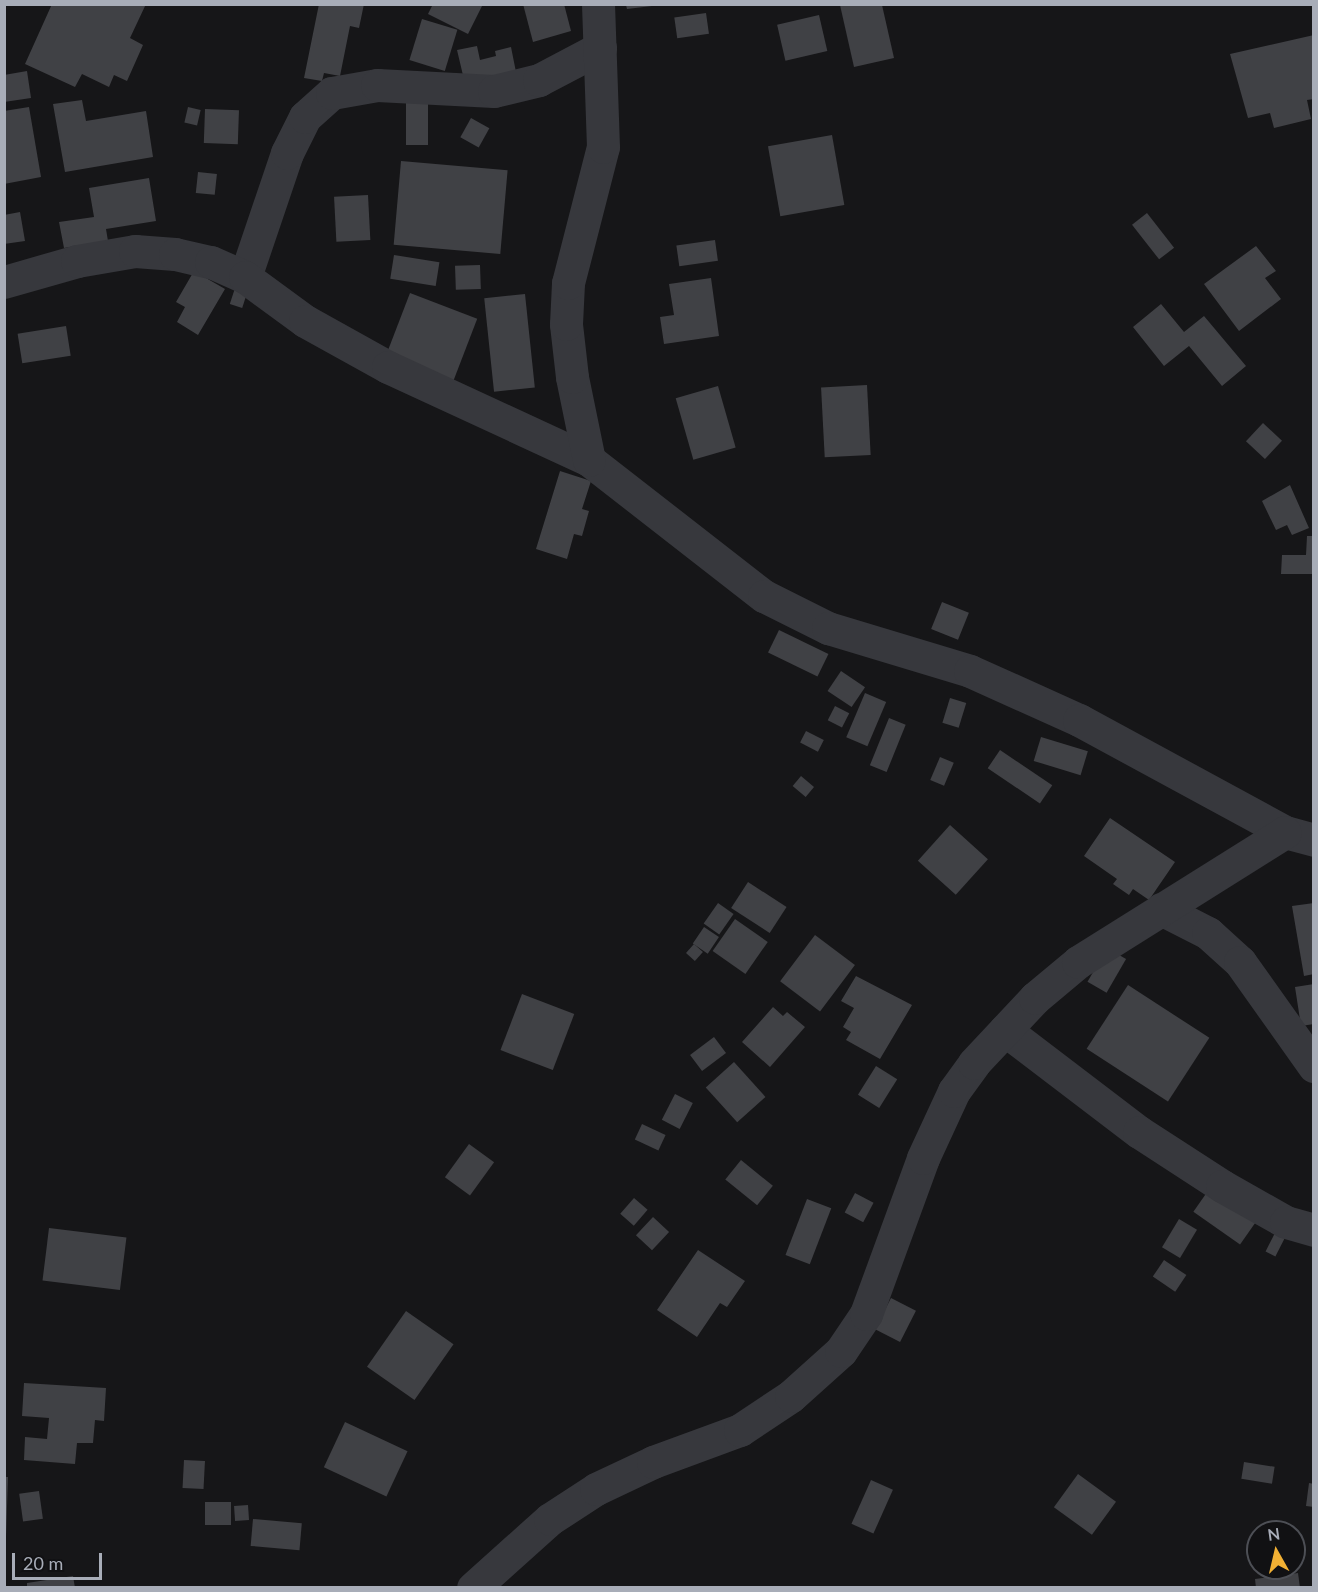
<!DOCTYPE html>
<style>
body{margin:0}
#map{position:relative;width:1318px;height:1592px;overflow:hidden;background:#161618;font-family:Lato,sans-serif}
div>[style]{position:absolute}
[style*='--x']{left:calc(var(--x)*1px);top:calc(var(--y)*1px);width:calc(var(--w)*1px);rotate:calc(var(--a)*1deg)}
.building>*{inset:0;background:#404145;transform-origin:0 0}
.minor>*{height:33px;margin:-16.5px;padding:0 16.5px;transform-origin:16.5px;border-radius:16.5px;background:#37383d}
span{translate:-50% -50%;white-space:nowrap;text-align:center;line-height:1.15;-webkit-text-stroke:5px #111113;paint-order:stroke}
.frame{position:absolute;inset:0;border:6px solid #a8adb8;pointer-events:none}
.north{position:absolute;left:1246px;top:1520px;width:60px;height:60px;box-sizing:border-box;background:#111113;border:2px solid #4d4f55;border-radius:50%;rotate:352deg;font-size:16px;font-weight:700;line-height:24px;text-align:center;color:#a8adb8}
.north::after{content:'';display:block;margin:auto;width:21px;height:27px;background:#f2b134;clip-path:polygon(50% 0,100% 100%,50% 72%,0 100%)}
.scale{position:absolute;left:12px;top:1553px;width:90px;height:27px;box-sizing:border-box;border:3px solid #a8adb8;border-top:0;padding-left:8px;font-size:18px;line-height:21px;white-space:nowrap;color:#a8adb8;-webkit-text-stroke:4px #111113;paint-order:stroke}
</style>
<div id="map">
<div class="building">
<div style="clip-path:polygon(52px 4px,146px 4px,130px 38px,143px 45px,127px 81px,114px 75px,109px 87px,82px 74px,75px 87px,25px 64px)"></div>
<div style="clip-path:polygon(319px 4px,364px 4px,359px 28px,350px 26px,340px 76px,324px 73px,322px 81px,304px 78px)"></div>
<div style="clip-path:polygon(433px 4px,483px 4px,468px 34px,428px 14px)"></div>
<div style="clip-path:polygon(523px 4px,564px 4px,571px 31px,533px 42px)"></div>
<div style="clip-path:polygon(626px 5px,652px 5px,652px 6px,627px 9px)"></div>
<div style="clip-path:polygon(840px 5px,882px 5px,894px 58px,854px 67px)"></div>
<div style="left:706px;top:13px;width:21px;height:32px;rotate:82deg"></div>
<div style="left:819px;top:15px;width:37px;height:43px;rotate:77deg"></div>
<div style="left:422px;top:19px;width:37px;height:43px;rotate:17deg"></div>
<div style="clip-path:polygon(1314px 35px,1314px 99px,1307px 100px,1311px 119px,1274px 128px,1270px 113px,1248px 118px,1230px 54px)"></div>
<div style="clip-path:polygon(477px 46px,480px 60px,496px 56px,495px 51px,511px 47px,517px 77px,466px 88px,457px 50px)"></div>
<div style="clip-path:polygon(27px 71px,31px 98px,4px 102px,4px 75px)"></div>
<div style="clip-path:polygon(82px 100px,86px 121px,146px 111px,153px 157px,65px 172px,53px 104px)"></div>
<div style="left:428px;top:100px;width:45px;height:22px;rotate:90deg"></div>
<div style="clip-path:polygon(29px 107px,41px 177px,4px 184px,4px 111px)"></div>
<div style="left:188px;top:107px;width:13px;height:16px;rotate:13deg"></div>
<div style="left:205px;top:109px;width:34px;height:34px;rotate:2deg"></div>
<div style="left:471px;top:118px;width:21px;height:22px;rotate:29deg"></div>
<div style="left:832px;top:135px;width:71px;height:65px;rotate:80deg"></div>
<div style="left:401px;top:161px;width:107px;height:84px;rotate:5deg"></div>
<div style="left:198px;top:172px;width:19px;height:21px;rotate:6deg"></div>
<div style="clip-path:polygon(149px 178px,156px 221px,106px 229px,108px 241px,64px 248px,59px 222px,94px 217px,89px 188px)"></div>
<div style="left:368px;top:195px;width:45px;height:34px;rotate:87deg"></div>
<div style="clip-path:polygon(20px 212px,25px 241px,4px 244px,4px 215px)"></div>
<div style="left:1147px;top:213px;width:44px;height:19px;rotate:52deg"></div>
<div style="left:715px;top:240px;width:21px;height:39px;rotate:82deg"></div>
<div style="clip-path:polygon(1256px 246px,1276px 271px,1265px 278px,1281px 299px,1239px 331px,1204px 284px)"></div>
<div style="left:394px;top:255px;width:46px;height:24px;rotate:9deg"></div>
<div style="left:480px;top:265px;width:24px;height:25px;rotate:88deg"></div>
<div style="clip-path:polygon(194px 271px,225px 289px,198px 335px,177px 322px,185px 307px,176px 302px)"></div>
<div style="clip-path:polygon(711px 278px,719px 336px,664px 344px,660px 317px,674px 315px,669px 284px)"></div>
<div style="left:236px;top:285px;width:13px;height:20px;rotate:18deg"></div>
<div style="left:410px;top:293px;width:72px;height:68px;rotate:21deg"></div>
<div style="left:525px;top:294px;width:94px;height:41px;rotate:84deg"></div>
<div style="clip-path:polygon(1161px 304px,1184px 332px,1204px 316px,1246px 366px,1222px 386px,1189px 346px,1164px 366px,1133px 327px)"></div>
<div style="left:66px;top:326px;width:30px;height:49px;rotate:81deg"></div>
<div style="left:867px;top:385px;width:70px;height:46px;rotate:87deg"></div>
<div style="left:718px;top:386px;width:64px;height:44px;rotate:74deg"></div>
<div style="left:1263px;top:423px;width:26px;height:25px;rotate:43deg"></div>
<div style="clip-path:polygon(560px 471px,591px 481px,582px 509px,589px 511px,582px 536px,574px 534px,567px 559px,536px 549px)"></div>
<div style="clip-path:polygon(1290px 485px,1309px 528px,1292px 535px,1287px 525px,1276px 530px,1262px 501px)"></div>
<div style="clip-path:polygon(1307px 536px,1314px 536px,1314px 574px,1281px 574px,1282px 555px,1306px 555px)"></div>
<div style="left:942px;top:602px;width:29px;height:29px;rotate:22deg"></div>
<div style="left:779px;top:630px;width:55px;height:25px;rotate:26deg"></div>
<div style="left:841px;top:671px;width:29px;height:24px;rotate:34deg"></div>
<div style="left:865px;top:693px;width:23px;height:48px;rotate:23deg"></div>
<div style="left:950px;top:698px;width:17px;height:26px;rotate:17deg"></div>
<div style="left:835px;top:706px;width:16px;height:16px;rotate:27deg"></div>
<div style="left:889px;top:718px;width:18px;height:51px;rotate:22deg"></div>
<div style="left:806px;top:731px;width:20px;height:13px;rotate:27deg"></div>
<div style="left:1041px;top:737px;width:49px;height:25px;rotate:17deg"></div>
<div style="left:1000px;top:750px;width:63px;height:22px;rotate:34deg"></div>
<div style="left:940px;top:757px;width:15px;height:25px;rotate:23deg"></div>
<div style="left:801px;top:776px;width:17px;height:13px;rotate:40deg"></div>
<div style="clip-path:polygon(1110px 818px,1175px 862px,1149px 900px,1133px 889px,1129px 895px,1113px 884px,1117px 879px,1084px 856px)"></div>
<div style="left:950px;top:825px;width:51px;height:48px;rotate:42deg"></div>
<div style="left:748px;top:882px;width:46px;height:31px;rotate:33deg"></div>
<div style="left:718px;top:903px;width:19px;height:25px;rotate:35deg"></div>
<div style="clip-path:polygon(1314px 903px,1314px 974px,1304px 976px,1292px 906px)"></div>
<div style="left:735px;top:919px;width:40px;height:39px;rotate:35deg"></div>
<div style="left:704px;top:927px;width:18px;height:20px;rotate:34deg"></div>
<div style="left:815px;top:935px;width:50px;height:58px;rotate:37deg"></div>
<div style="left:694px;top:944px;width:12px;height:12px;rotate:42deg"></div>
<div style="left:1107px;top:948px;width:22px;height:39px;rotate:30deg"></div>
<div style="clip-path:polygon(856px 976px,912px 1005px,880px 1059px,846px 1040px,851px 1032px,843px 1027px,854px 1008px,841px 1001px)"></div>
<div style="clip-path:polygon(1314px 984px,1314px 1024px,1301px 1026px,1295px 987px)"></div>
<div style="left:1128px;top:985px;width:97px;height:76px;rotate:33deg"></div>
<div style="left:522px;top:994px;width:56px;height:60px;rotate:21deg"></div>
<div style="clip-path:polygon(773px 1007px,783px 1016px,787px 1012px,805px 1027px,770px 1067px,742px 1042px)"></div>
<div style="left:714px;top:1037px;width:20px;height:30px;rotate:53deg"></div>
<div style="left:734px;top:1062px;width:47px;height:38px;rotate:48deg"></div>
<div style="left:876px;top:1066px;width:25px;height:34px;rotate:32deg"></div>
<div style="left:675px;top:1094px;width:20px;height:29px;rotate:27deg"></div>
<div style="left:642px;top:1124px;width:26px;height:17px;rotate:25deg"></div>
<div style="left:469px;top:1144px;width:31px;height:41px;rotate:36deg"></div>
<div style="left:741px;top:1160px;width:41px;height:25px;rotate:39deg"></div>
<div style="left:1210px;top:1188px;width:57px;height:29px;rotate:35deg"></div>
<div style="left:855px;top:1193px;width:21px;height:22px;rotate:28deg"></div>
<div style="left:634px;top:1198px;width:18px;height:21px;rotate:41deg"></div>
<div style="left:807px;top:1199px;width:26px;height:60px;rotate:21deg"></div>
<div style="left:653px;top:1217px;width:22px;height:25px;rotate:43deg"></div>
<div style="left:1179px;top:1219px;width:21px;height:33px;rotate:31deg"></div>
<div style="left:49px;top:1228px;width:78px;height:53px;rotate:7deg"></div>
<div style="left:1276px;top:1231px;width:11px;height:23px;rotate:27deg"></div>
<div style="clip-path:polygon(698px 1250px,745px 1281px,727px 1307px,720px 1303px,697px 1337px,657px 1310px)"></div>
<div style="left:1164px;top:1260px;width:27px;height:20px;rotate:34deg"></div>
<div style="left:891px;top:1298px;width:28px;height:35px;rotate:27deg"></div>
<div style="left:406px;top:1311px;width:58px;height:68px;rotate:35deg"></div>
<div style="clip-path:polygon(24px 1383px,106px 1388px,104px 1421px,95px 1420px,93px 1443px,77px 1443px,75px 1464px,24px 1460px,25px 1437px,47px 1439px,49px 1418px,22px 1416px)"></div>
<div style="left:345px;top:1422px;width:69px;height:50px;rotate:25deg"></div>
<div style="left:184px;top:1460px;width:21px;height:28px;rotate:3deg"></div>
<div style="left:1244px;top:1462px;width:31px;height:17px;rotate:9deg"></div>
<div style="left:1078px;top:1474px;width:47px;height:41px;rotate:36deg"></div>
<div style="clip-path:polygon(4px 1477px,8px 1477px,6px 1537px,4px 1537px)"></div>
<div style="left:871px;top:1480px;width:24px;height:48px;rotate:24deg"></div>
<div style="clip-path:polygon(1309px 1483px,1314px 1484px,1314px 1507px,1306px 1506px)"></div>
<div style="left:39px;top:1491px;width:28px;height:20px;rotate:82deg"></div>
<div style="left:205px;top:1502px;width:26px;height:23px"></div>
<div style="left:248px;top:1505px;width:15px;height:14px;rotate:86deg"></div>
<div style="left:253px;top:1519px;width:49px;height:27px;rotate:5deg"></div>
<div style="clip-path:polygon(1298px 1573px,1300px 1588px,1256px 1588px,1255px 1579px)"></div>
<div style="clip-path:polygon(73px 1576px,75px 1588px,27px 1588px,27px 1583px)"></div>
</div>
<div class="minor">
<div style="--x:245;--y:277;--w:131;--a:-71.3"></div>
<div style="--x:287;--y:153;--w:40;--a:-63.4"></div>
<div style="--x:305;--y:117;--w:36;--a:-42"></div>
<div style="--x:332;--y:93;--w:46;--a:-10.1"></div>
<div style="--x:377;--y:85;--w:117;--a:2.9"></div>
<div style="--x:494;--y:91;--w:46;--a:-13.7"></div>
<div style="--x:539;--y:80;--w:69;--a:-27.7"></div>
<div style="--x:4;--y:282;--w:76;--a:-16"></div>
<div style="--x:77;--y:261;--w:59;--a:-9.8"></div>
<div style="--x:135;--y:251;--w:40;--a:4.3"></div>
<div style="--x:175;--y:254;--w:37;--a:13"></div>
<div style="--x:211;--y:262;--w:37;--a:24"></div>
<div style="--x:245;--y:277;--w:74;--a:36.3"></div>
<div style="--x:305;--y:321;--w:95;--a:29"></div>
<div style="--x:388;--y:367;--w:221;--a:24.8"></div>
<div style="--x:589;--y:460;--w:222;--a:37.9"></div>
<div style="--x:764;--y:596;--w:72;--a:26.6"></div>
<div style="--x:828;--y:628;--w:148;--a:16.8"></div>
<div style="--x:970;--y:671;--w:120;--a:24.2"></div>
<div style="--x:1079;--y:720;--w:234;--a:28.5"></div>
<div style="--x:1285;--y:832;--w:30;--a:15"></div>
<div style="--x:589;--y:460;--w:85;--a:-101.6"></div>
<div style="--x:572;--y:377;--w:53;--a:-96.5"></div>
<div style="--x:566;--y:324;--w:41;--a:-87.2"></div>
<div style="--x:568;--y:283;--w:140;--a:-75.6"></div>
<div style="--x:603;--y:147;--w:143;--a:-92"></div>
<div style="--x:1161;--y:909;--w:53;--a:27.1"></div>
<div style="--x:1208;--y:933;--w:43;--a:42.2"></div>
<div style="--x:1240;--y:962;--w:128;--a:54.6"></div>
<div style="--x:1005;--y:1030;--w:168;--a:37.3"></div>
<div style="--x:1139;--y:1132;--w:99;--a:33"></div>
<div style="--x:1222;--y:1186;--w:73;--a:29.4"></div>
<div style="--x:1286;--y:1222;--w:29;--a:16"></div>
<div style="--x:473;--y:1588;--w:103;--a:-41.9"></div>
<div style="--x:550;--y:1519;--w:55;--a:-33.1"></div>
<div style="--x:596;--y:1489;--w:63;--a:-25.3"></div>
<div style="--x:653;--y:1462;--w:93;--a:-20.2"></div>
<div style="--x:740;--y:1430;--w:61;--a:-33.7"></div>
<div style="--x:791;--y:1396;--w:67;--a:-42"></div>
<div style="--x:841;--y:1351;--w:45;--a:-56"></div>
<div style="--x:866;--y:1314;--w:166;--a:-69.9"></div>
<div style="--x:923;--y:1158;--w:74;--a:-65.2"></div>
<div style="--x:954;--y:1091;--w:34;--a:-54"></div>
<div style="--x:974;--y:1063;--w:89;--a:-46.8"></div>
<div style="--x:1035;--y:998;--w:56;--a:-39.9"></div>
<div style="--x:1078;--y:962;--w:244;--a:-32.1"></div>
</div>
<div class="frame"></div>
<div class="north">N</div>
<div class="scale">20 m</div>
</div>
